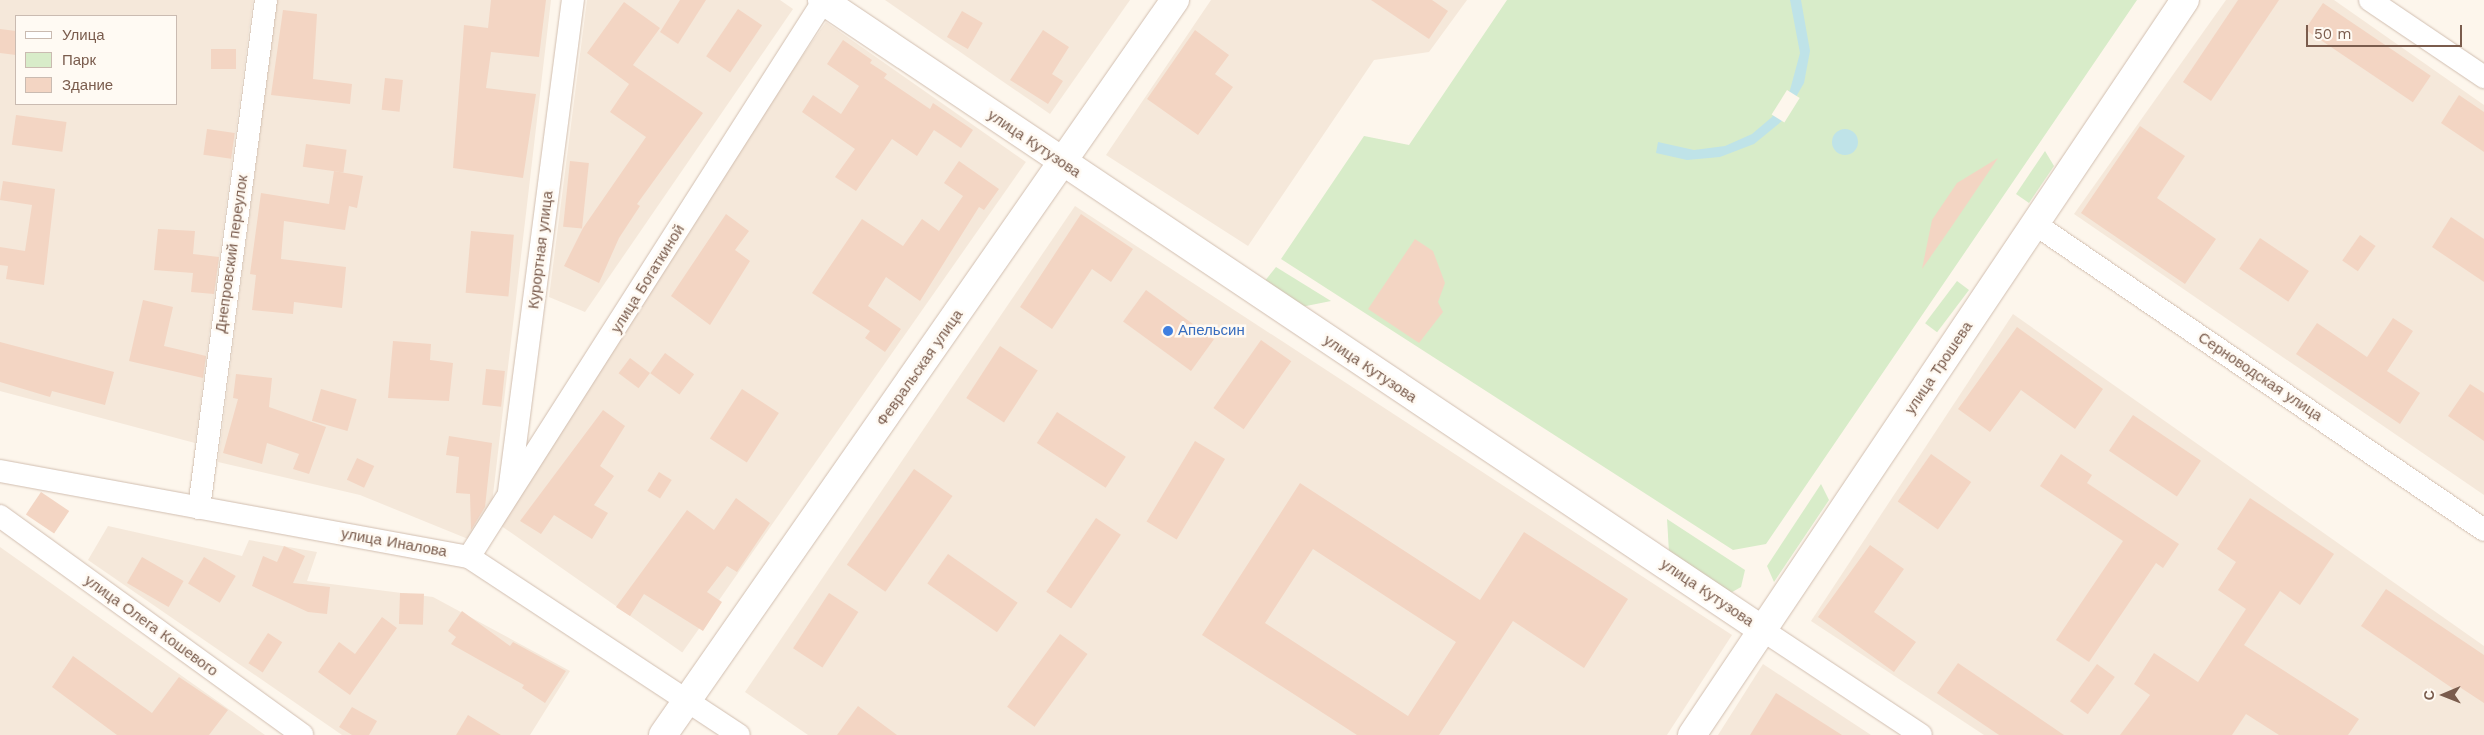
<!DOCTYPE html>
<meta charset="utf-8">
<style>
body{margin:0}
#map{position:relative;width:2484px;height:735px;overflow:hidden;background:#fdf6ec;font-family:"Work Sans",sans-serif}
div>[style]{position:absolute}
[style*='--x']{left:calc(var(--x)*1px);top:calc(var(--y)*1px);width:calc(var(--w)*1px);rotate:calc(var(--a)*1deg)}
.residential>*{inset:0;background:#f5e8da;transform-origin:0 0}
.green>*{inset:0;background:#d8ecc9;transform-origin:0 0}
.water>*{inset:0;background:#bfe3e8}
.round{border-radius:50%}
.pier>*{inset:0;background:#fdf6ec;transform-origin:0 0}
.building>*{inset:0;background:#f3d5c3;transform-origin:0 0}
.roads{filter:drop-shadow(0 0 1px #d1beb0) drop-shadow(0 0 1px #d1beb0)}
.street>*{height:22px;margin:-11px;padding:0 11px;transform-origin:11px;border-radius:11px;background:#fff}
.secondary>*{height:28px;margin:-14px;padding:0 14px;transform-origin:14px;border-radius:14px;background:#fff}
.dots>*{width:14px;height:14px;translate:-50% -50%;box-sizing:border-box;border:2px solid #fffaf3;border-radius:50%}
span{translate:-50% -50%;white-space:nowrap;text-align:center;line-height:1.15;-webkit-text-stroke:5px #fffaf3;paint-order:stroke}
.street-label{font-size:15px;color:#7a5c4d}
.shop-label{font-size:15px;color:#366cbe}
.left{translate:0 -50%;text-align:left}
.legend{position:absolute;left:15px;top:15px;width:162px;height:90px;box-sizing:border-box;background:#fffaf3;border:1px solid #cabbb1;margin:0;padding:6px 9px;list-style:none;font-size:15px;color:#7a5c4d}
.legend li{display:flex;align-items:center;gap:10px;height:25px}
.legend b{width:25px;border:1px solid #cabbb1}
.north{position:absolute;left:2419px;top:670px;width:50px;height:50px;-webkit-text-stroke:4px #fffaf3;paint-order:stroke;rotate:269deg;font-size:14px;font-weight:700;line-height:20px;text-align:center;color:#7a5c4d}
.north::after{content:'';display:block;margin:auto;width:18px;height:22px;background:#7a5c4d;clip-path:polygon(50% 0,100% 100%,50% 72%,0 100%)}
.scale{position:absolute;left:2306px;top:25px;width:156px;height:22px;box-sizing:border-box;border:2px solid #7a5c4d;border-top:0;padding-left:6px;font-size:15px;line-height:18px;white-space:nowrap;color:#7a5c4d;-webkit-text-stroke:4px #fffaf3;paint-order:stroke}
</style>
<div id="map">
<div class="residential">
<div style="clip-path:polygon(evenodd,0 0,253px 0,195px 443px,0 391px,0 0,16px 16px,176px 16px,176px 104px,16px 104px,16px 16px)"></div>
<div style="clip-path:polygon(277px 0,551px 0,489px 529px,473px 541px,360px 495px,218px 462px)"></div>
<div style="clip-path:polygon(587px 0,780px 0,793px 9px,585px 312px,549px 297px)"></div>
<div style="clip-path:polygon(885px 0,1130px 0,1050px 114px)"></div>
<div style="clip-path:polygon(1211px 0,1467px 0,1429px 52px,1374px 60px,1248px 246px,1106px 155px)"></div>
<div style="clip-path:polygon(2226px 0,2334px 0,2484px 105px,2484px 495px,2074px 214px)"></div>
<div style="left:826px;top:22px;width:244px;height:599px;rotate:35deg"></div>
<div style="clip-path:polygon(1075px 206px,1732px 635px,1667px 735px,808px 735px,745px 692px)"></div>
<div style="clip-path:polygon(2013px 314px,2484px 646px,2484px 735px,1984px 735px,1811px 621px)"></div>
<div style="clip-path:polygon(108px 526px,242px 556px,249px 540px,317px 552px,307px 581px,433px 597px,570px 671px,530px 735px,342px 735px,88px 560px)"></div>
<div style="clip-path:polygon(0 547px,265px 735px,0 735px)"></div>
<div style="clip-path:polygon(1763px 664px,1871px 735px,1718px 735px)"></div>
</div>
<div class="green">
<div style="clip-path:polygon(1507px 0,2137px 0,1766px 544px,1733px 550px,1281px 259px,1364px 136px,1409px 145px)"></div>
<div style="clip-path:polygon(2045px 151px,2054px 166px,2029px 203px,2016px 194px)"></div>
<div style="clip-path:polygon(1276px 267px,1331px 301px,1301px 307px,1264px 282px)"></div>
<div style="left:1957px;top:281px;width:15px;height:53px;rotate:37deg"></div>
<div style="clip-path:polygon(1821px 484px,1829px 500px,1774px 582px,1767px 566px)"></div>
<div style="clip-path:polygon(1667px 519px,1745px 570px,1741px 587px,1727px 595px,1669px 552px)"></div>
</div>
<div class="water">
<div style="clip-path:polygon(1790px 0,1801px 0,1810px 51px,1804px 83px,1782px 121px,1754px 144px,1720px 157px,1687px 160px,1656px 153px,1658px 142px,1694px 150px,1725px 146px,1752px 134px,1772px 117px,1790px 90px,1800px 53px)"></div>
<div class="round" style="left:1832px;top:129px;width:26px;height:26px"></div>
</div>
<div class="pier">
<div style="left:1787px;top:90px;width:15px;height:29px;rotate:32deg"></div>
</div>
<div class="building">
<div style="clip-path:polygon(491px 0,546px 0,539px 57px,491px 52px,486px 88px,536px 94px,523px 178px,453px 168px,464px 25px,488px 28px)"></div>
<div style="clip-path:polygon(680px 0,706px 0,678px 44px,660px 32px)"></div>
<div style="clip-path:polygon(1371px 0,1432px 0,1448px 11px,1429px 39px)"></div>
<div style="clip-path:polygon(2238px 0,2279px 0,2211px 101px,2183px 82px)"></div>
<div style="clip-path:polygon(624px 2px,660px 28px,633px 65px,703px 113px,637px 204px,640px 206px,619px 238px,599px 283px,564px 266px,583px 228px,646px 137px,610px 112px,629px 84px,587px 53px)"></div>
<div style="left:2323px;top:3px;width:130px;height:32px;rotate:34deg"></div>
<div style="left:738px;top:9px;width:29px;height:57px;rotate:34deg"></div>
<div style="clip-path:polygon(283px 10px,317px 14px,313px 79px,352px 84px,350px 104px,271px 95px)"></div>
<div style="left:962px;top:11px;width:24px;height:30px;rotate:30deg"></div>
<div style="clip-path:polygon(0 29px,16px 31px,16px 55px,0 53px)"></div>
<div style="clip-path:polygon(1043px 30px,1069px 47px,1052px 74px,1063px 81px,1048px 104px,1010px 80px)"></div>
<div style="clip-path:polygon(1195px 30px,1229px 55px,1215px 74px,1233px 87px,1198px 135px,1147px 99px)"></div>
<div style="clip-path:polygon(843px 40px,872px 60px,870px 63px,887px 74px,884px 78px,930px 109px,933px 103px,973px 130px,961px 148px,934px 130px,917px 156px,892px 139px,856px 191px,835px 177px,855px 149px,802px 112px,813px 95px,841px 114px,859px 86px,827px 64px)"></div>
<div style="left:211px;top:49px;width:25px;height:20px"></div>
<div style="left:385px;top:78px;width:18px;height:32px;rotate:6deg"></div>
<div style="clip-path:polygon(2459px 95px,2484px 112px,2484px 152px,2441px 123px)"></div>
<div style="left:16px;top:115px;width:51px;height:30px;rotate:8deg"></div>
<div style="clip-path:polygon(2140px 126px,2185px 156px,2157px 198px,2216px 239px,2185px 284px,2081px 213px)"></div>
<div style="left:207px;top:129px;width:28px;height:26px;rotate:8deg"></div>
<div style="left:306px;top:144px;width:41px;height:23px;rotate:8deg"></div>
<div style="clip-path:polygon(1998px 158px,1952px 226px,1922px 269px,1932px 220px,1957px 183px)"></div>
<div style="left:570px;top:161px;width:19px;height:66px;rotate:6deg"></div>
<div style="clip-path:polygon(959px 161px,999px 189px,984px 210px,979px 207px,920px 301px,886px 277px,868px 306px,901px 329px,885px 352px,865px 338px,870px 331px,812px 293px,862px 219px,903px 246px,922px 219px,939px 231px,963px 196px,944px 183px)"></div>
<div style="clip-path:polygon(334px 171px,363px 176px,357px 208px,349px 206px,345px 230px,284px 221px,281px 259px,346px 267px,342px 308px,294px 302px,293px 314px,252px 310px,256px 275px,250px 274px,261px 193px,329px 204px)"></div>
<div style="clip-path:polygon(3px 181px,55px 189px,44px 285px,6px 279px,8px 266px,0 265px,0 247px,25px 251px,32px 205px,0 200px)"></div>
<div style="clip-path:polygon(726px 214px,749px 231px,735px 250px,750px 261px,710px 325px,671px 296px)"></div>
<div style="clip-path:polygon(1081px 214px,1133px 249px,1111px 282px,1092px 269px,1052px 329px,1020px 307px)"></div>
<div style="clip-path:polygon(2451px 217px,2484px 239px,2484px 282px,2432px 247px)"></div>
<div style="clip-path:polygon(158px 229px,195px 231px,193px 254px,219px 257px,214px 294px,191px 292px,193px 273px,154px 270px)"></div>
<div style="left:471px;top:231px;width:43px;height:62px;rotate:5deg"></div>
<div style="left:2360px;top:235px;width:19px;height:31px;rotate:35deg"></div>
<div style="left:2260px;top:238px;width:59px;height:37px;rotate:34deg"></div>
<div style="clip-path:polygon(1415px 239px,1433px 251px,1445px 283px,1438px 302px,1443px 312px,1419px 343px,1368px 309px)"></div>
<div style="left:1146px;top:290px;width:84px;height:39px;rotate:36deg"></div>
<div style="clip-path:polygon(143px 300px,173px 307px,164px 346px,206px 356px,203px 378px,129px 361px)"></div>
<div style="clip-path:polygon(2393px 318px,2413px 331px,2387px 371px,2420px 393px,2400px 424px,2296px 354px,2317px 323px,2367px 357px)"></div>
<div style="clip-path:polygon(2017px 327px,2103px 389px,2075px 429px,2021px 390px,1990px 432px,1958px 409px)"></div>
<div style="left:1261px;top:340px;width:37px;height:83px;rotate:35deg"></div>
<div style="clip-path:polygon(393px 341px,431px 344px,430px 360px,453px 363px,449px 401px,388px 398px)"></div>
<div style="clip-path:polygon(0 342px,114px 372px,105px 405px,52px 391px,50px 397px,0 382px)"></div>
<div style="left:1000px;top:346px;width:45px;height:62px;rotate:33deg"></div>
<div style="left:665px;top:353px;width:36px;height:25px;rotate:36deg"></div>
<div style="left:630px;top:358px;width:25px;height:19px;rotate:37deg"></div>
<div style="left:486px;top:369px;width:19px;height:36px;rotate:6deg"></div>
<div style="clip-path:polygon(236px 374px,272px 378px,269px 407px,326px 427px,309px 474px,293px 469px,299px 454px,267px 443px,262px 464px,223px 453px,238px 399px,233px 398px)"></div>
<div style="clip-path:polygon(2470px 384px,2484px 393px,2484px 441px,2448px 416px)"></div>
<div style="left:321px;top:389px;width:37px;height:33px;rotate:16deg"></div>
<div style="left:742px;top:389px;width:44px;height:59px;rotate:33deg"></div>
<div style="clip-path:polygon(603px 410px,625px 426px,600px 466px,614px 476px,594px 505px,608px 513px,592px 539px,554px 515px,541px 534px,520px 521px)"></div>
<div style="left:1057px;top:412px;width:82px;height:37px;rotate:33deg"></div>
<div style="left:2133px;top:415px;width:82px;height:43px;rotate:34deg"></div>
<div style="clip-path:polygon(449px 436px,492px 443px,485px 507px,471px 530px,470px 494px,456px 493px,459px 457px,446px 455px)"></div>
<div style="left:1195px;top:441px;width:35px;height:94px;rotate:31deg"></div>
<div style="left:1931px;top:454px;width:49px;height:58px;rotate:35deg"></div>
<div style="clip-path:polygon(2061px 454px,2092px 475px,2087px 483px,2179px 544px,2163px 568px,2156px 563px,2089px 662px,2056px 640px,2123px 541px,2040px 486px)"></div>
<div style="left:357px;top:458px;width:19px;height:24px;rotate:25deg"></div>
<div style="left:914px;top:469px;width:47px;height:117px;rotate:35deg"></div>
<div style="left:659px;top:472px;width:15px;height:22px;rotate:32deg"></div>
<div style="clip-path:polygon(evenodd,1300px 483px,1480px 600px,1524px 532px,1628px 599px,1584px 668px,1513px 621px,1439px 735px,1357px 735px,1202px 635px,1300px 483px,1313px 549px,1456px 642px,1408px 716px,1265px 623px,1313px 549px)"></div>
<div style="left:41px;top:492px;width:34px;height:27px;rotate:34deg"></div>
<div style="clip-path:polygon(736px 498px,770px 523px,737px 572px,727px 566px,707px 592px,722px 602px,703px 631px,644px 594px,630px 616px,616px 607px,687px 510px,714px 530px)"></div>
<div style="clip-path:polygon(2250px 498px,2334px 554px,2300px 605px,2280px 591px,2244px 645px,2359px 719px,2348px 735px,2279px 735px,2246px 714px,2232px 735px,2120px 735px,2150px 695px,2134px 684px,2154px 653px,2198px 682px,2246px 609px,2218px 590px,2236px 562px,2217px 549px)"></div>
<div style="left:1096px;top:518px;width:30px;height:89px;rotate:34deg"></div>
<div style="clip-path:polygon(1870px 545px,1904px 569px,1874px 612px,1916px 642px,1894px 672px,1818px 617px)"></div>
<div style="clip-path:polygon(284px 546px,305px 556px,293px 583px,330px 587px,327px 614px,308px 612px,252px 586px,263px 556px,277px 562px)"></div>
<div style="left:948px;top:554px;width:85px;height:36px;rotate:35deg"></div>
<div style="left:142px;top:557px;width:48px;height:30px;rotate:30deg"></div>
<div style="left:204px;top:557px;width:37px;height:31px;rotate:31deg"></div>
<div style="clip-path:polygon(2386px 589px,2484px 655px,2484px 703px,2458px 686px,2455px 690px,2361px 626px)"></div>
<div style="left:400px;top:593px;width:24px;height:31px;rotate:2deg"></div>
<div style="left:829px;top:593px;width:35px;height:66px;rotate:33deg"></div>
<div style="clip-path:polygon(462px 611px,510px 646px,513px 642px,566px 671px,545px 703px,522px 688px,524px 685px,451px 644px,456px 637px,448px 631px)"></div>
<div style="clip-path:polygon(382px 617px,397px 628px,350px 695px,318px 672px,339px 642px,355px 654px)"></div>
<div style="left:268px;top:633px;width:17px;height:36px;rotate:33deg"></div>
<div style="left:1060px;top:634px;width:34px;height:90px;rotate:36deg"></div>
<div style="clip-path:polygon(73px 656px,152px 713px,179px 677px,228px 710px,209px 735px,117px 735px,52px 687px)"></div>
<div style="clip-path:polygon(1958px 663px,2064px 735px,1999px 735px,1937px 693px)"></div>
<div style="left:2097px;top:664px;width:22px;height:46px;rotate:36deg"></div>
<div style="clip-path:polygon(1776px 693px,1842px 735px,1750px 735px)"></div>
<div style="clip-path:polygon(858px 706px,897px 735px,837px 735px)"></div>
<div style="clip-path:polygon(352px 707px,377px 721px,369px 735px,352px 735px,339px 727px)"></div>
<div style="clip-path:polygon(468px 715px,501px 735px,456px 735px)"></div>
</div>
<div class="roads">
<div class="street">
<div style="--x:2370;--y:0;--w:138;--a:34"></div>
<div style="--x:2035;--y:224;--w:543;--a:34.27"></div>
<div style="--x:0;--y:471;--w:477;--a:10.4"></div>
<div style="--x:469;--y:557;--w:323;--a:33.4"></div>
<div style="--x:509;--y:492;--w:496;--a:-82.6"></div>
<div style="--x:199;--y:508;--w:512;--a:-82.49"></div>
<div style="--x:0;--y:516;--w:373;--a:35.9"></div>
<div style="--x:469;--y:557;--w:661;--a:-57.49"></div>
<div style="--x:1764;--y:631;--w:188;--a:33.5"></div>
</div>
<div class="secondary">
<div style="--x:822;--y:0;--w:1134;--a:33.82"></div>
<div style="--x:663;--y:735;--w:896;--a:-55.14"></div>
<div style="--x:1692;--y:735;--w:885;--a:-56.15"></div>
</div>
</div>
<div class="dots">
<div style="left:1168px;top:331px;background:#3f7fe0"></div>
</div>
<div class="street-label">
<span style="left:1034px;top:144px;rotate:34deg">улица Кутузова</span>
<span style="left:541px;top:250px;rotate:-83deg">Курортная улица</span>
<span style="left:232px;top:254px;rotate:-82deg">Днепровский переулок</span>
<span style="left:648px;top:279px;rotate:-58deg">улица Богаткиной</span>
<span style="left:920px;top:368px;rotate:-55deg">Февральская улица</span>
<span style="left:1939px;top:368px;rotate:-56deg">улица Трошева</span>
<span style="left:1370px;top:369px;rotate:34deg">улица Кутузова</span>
<span style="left:2260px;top:377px;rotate:34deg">Серноводская улица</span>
<span style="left:394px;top:543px;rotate:10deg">улица Иналова</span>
<span style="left:1707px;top:593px;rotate:34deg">улица Кутузова</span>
<span style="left:151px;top:626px;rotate:36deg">улица Олега Кошевого</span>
</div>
<div class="shop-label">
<span class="left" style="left:1178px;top:331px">Апельсин</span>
</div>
<ul class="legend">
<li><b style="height:6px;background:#fff"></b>Улица</li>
<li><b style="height:14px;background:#d8ecc9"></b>Парк</li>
<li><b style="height:14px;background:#f3d5c3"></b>Здание</li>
</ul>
<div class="north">С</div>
<div class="scale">50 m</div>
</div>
